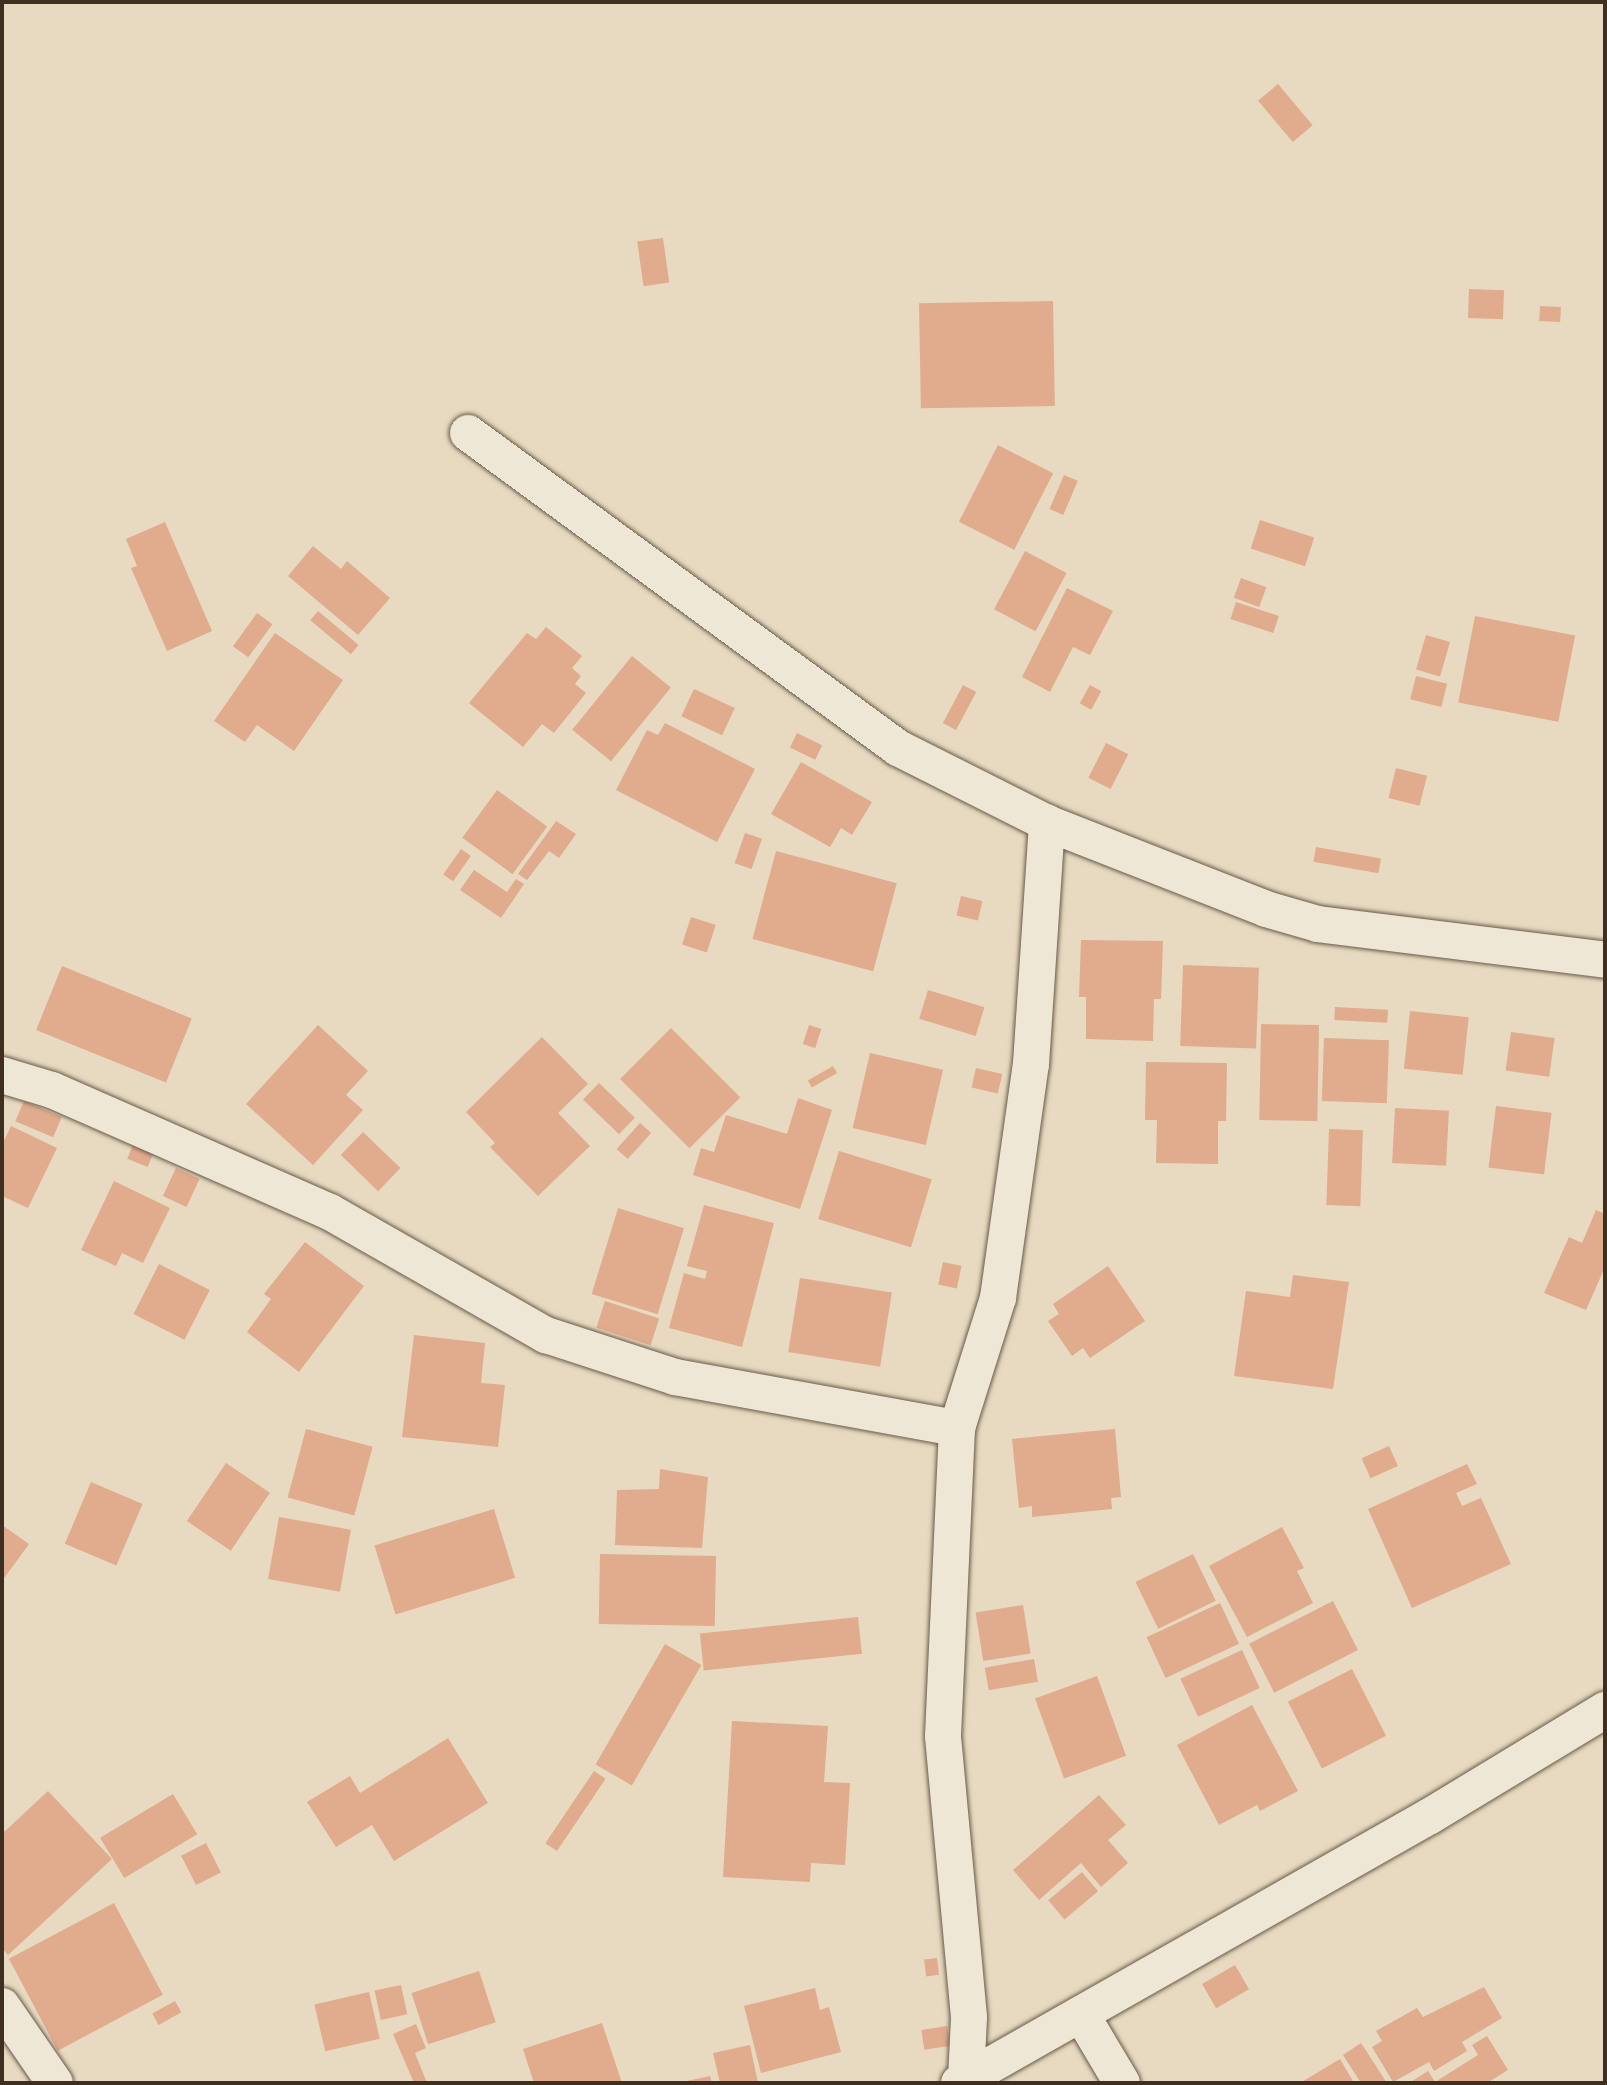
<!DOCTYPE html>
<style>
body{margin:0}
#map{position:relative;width:1607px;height:2085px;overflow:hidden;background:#e7dac0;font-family:"Sorts Mill Goudy",serif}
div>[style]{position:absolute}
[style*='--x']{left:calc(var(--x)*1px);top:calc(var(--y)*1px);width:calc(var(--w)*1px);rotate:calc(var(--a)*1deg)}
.building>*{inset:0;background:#e1ab8d;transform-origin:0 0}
.roads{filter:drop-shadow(0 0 2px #685a49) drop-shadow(0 0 2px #685a49)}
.minor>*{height:36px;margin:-18px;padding:0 18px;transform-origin:18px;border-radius:18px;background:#efe7d6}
span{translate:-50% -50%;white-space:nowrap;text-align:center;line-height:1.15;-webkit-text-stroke:8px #efe7d6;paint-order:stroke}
.frame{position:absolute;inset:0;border:4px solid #3e2f21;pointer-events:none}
</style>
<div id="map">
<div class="building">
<div style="left:1278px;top:84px;width:54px;height:26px;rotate:50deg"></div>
<div style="left:663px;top:238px;width:45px;height:26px;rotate:82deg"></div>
<div style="left:1469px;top:289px;width:35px;height:29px;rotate:2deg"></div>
<div style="left:1053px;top:301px;width:105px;height:134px;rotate:89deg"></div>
<div style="left:1540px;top:306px;width:21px;height:15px;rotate:3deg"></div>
<div style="left:998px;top:445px;width:62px;height:86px;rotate:27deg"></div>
<div style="left:1064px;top:475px;width:15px;height:37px;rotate:23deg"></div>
<div style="left:1260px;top:520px;width:57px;height:30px;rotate:18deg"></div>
<div style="clip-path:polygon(165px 522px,212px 631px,167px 651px,131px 568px,137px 566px,126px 539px)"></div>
<div style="clip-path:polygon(313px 546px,341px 569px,347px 561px,390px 598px,358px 635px,288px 576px)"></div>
<div style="left:1025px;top:551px;width:47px;height:66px;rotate:28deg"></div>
<div style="left:1241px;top:578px;width:27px;height:21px;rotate:20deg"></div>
<div style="clip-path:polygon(1067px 588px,1113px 611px,1090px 655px,1073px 647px,1050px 692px,1022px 677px)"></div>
<div style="left:1236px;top:602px;width:45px;height:18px;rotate:18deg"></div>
<div style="left:318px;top:611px;width:53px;height:12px;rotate:40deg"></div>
<div style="left:257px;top:613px;width:19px;height:41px;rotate:36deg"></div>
<div style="left:1475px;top:616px;width:102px;height:88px;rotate:11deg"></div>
<div style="clip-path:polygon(546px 627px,582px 656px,572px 668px,581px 676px,575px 684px,586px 693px,554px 733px,542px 724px,523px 747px,469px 703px,527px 633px,536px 639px)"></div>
<div style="clip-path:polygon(275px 633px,343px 680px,294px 751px,257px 725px,245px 742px,214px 721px)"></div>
<div style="left:1426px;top:635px;width:25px;height:36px;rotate:16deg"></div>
<div style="left:632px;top:656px;width:50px;height:95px;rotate:39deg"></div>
<div style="left:1416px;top:676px;width:32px;height:24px;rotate:14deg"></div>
<div style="left:963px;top:685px;width:15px;height:43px;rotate:28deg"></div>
<div style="left:1090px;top:685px;width:13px;height:21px;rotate:29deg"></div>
<div style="left:694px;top:689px;width:45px;height:30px;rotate:25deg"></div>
<div style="clip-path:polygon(665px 723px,755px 769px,717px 842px,616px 790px,647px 730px,658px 735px)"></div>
<div style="left:797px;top:733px;width:28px;height:16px;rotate:26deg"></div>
<div style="left:1106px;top:743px;width:25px;height:39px;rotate:27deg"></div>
<div style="clip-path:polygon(801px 762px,872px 802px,852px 835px,841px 828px,830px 847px,771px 814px)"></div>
<div style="left:1396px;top:768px;width:32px;height:31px;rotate:14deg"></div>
<div style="left:497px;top:790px;width:62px;height:59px;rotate:36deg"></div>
<div style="clip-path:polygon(556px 821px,576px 834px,559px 858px,549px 851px,527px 880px,518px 874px)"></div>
<div style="left:745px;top:833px;width:18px;height:32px;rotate:19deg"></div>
<div style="left:1316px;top:847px;width:66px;height:15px;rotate:10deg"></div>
<div style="left:461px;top:849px;width:12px;height:31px;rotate:35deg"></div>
<div style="left:776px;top:851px;width:125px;height:91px;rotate:15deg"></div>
<div style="clip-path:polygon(474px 870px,507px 892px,516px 879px,524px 884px,501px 918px,460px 890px)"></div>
<div style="left:961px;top:896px;width:22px;height:20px;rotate:13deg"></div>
<div style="left:691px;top:917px;width:26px;height:29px;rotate:18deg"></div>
<div style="clip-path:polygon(1081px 940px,1163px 941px,1161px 999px,1154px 999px,1153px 1041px,1086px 1039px,1086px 997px,1079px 997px)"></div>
<div style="left:1183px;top:965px;width:76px;height:81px;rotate:2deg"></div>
<div style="left:62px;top:966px;width:140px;height:69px;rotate:22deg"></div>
<div style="left:928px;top:990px;width:59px;height:30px;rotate:17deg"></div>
<div style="left:1335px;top:1007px;width:53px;height:13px;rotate:3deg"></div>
<div style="left:1410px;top:1011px;width:59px;height:58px;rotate:6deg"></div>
<div style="left:1261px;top:1024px;width:58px;height:96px;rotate:1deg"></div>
<div style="clip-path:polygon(318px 1025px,368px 1071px,346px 1095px,363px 1110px,313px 1165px,246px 1104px)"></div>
<div style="left:809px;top:1025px;width:13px;height:20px;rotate:18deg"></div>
<div style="left:671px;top:1028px;width:98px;height:72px;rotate:45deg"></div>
<div style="left:1511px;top:1032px;width:44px;height:39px;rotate:8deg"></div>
<div style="clip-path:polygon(542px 1037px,588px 1084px,558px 1113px,590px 1146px,538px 1196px,490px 1147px,495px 1143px,466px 1112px)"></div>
<div style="left:1324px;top:1038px;width:65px;height:63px;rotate:2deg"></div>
<div style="left:870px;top:1053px;width:75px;height:77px;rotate:13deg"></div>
<div style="clip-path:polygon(1146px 1062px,1227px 1063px,1226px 1121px,1218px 1121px,1218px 1164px,1156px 1163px,1157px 1120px,1145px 1120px)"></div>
<div style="left:833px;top:1066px;width:8px;height:29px;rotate:60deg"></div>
<div style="left:976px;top:1068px;width:27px;height:20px;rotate:13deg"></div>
<div style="left:599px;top:1083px;width:50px;height:23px;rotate:44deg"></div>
<div style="clip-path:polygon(798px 1098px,832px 1110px,800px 1209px,693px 1175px,701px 1148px,714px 1152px,726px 1115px,787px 1134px)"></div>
<div style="left:24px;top:1101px;width:41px;height:22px;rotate:23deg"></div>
<div style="left:1496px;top:1106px;width:56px;height:62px;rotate:7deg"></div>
<div style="left:1395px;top:1108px;width:54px;height:55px;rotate:3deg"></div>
<div style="left:640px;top:1123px;width:15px;height:35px;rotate:42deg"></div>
<div style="clip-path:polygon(11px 1126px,57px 1148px,28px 1208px,2px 1196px,2px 1145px)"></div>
<div style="left:1329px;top:1129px;width:34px;height:76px;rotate:2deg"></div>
<div style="left:363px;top:1132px;width:52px;height:32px;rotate:44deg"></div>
<div style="left:134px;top:1142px;width:22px;height:18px;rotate:22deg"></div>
<div style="left:839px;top:1151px;width:97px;height:71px;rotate:17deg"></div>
<div style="left:176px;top:1168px;width:26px;height:31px;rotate:25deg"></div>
<div style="clip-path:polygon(114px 1181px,170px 1208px,143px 1263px,122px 1253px,116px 1266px,81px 1250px)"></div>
<div style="clip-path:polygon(704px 1205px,774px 1223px,742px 1347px,669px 1328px,684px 1273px,705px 1279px,707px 1271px,687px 1266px)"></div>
<div style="left:618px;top:1208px;width:69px;height:90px;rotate:17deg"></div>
<div style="clip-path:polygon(1596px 1210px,1605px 1214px,1605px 1267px,1586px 1310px,1544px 1293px,1569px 1237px,1582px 1243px)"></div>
<div style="clip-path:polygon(305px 1242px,364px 1286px,299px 1372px,247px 1332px,271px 1299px,264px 1294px)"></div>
<div style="left:943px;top:1262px;width:19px;height:23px;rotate:12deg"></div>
<div style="left:159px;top:1264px;width:57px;height:56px;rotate:27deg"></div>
<div style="clip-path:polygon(1108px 1266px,1145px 1321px,1090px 1358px,1083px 1348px,1072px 1356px,1048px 1321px,1059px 1314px,1053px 1304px)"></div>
<div style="clip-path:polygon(1293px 1275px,1349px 1282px,1333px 1389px,1234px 1376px,1246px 1291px,1290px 1297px)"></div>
<div style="left:800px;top:1278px;width:93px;height:75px;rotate:9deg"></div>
<div style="left:605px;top:1301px;width:57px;height:28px;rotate:18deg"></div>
<div style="clip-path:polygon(414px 1335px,485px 1343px,481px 1383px,505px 1385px,498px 1447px,402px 1437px)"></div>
<div style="left:306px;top:1429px;width:69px;height:71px;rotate:15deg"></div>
<div style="clip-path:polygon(1115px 1429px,1121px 1497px,1111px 1498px,1112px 1509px,1032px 1517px,1032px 1506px,1019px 1508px,1012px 1439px)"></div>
<div style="left:1389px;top:1446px;width:22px;height:30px;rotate:66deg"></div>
<div style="left:226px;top:1463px;width:53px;height:70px;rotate:34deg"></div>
<div style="clip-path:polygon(1467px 1464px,1477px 1484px,1456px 1493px,1462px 1506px,1481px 1498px,1511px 1564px,1412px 1608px,1368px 1509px)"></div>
<div style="clip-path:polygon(660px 1469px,708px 1477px,702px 1548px,615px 1545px,617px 1490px,659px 1489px)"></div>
<div style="left:91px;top:1482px;width:56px;height:67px;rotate:23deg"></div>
<div style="left:494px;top:1509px;width:72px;height:125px;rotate:73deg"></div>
<div style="left:279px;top:1517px;width:73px;height:63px;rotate:10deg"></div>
<div style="clip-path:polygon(2px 1525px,29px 1544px,2px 1581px)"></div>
<div style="clip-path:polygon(1282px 1527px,1304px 1568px,1297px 1571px,1313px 1603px,1247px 1637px,1209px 1566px)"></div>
<div style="left:600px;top:1554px;width:116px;height:70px;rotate:1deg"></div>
<div style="left:1193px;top:1554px;width:52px;height:64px;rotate:64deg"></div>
<div style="left:1333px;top:1601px;width:55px;height:94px;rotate:63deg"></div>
<div style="left:1220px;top:1603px;width:45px;height:81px;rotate:65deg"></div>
<div style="left:1023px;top:1605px;width:49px;height:48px;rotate:81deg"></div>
<div style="left:858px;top:1617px;width:37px;height:159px;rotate:84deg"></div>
<div style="left:665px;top:1644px;width:42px;height:139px;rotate:30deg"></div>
<div style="left:1242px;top:1650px;width:42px;height:68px;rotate:65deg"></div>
<div style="left:1034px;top:1659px;width:23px;height:50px;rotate:80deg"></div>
<div style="left:1352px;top:1669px;width:75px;height:72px;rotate:63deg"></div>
<div style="left:1097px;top:1676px;width:85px;height:66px;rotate:70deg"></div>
<div style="clip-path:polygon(1252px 1705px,1298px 1791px,1260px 1811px,1257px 1805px,1219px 1825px,1177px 1745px)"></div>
<div style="clip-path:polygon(732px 1721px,828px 1726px,824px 1782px,850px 1783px,845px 1865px,811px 1863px,810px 1882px,723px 1877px)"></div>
<div style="clip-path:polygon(448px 1738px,488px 1803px,394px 1861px,372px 1825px,336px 1847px,307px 1802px,350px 1776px,360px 1793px)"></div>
<div style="left:594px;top:1771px;width:14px;height:87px;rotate:34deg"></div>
<div style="clip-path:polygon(48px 1791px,112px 1859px,8px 1955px,2px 1948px,2px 1834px)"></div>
<div style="left:173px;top:1794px;width:47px;height:85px;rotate:59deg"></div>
<div style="clip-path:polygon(1099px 1795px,1126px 1825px,1108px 1840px,1128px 1863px,1101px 1887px,1081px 1863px,1039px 1900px,1013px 1870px)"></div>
<div style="left:206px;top:1843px;width:33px;height:28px;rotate:63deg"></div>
<div style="left:1082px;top:1872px;width:25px;height:44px;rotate:50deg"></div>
<div style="left:114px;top:1903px;width:104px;height:119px;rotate:62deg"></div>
<div style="left:937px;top:1958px;width:17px;height:13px;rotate:83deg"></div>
<div style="left:1235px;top:1965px;width:28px;height:38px;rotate:60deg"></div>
<div style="left:479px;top:1971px;width:54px;height:71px;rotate:72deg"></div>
<div style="left:401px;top:1985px;width:30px;height:27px;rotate:78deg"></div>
<div style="clip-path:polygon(1484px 1987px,1502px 2018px,1462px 2042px,1467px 2051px,1434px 2071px,1429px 2062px,1393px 2082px,1372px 2047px,1382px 2041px,1376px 2031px,1417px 2008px,1423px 2017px)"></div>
<div style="clip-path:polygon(815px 1988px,820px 2010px,829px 2007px,841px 2052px,761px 2073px,744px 2006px)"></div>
<div style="left:369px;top:1992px;width:48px;height:56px;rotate:77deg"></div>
<div style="left:175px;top:2001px;width:13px;height:26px;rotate:61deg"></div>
<div style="clip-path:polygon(602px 2023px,622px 2083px,534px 2083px,523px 2049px)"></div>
<div style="clip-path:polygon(416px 2024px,426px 2048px,415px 2053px,427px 2083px,414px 2083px,393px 2034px)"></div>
<div style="left:947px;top:2026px;width:20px;height:26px;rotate:81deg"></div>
<div style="clip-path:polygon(1487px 2036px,1508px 2070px,1487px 2083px,1409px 2083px,1428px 2071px,1435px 2082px,1478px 2055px,1472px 2045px)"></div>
<div style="clip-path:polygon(1361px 2043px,1387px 2083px,1361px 2083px,1343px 2055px)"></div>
<div style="clip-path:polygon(750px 2045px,758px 2083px,720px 2083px,713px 2053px)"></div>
<div style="clip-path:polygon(1340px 2059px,1354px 2083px,1300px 2083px)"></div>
<div style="clip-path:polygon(710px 2076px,712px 2083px,682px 2083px,682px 2082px)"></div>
</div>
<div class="roads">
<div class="minor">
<div style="--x:468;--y:433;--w:533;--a:36.22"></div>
<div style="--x:898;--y:748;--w:167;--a:26.7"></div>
<div style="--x:1047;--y:823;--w:235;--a:21.4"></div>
<div style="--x:1266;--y:909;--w:54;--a:16.1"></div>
<div style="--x:1318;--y:924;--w:289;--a:7.1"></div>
<div style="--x:2;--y:1075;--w:52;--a:16.7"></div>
<div style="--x:52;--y:1090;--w:304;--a:23.7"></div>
<div style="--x:330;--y:1212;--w:249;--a:29.7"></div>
<div style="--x:546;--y:1335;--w:136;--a:18"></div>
<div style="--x:675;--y:1377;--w:287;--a:10.3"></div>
<div style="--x:2;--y:2006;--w:93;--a:55.5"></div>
<div style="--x:1081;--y:2014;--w:80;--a:59.3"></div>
<div style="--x:966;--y:2079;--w:533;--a:-29.55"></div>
<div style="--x:1430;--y:1816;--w:205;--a:-31.2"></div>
<div style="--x:959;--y:2083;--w:8;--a:-30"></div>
<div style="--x:966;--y:2079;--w:62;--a:-87.2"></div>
<div style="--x:969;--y:2017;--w:282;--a:-95.3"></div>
<div style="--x:943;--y:1736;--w:308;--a:-87.4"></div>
<div style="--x:957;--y:1428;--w:136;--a:-72.5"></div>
<div style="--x:998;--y:1298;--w:236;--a:-82"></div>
<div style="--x:1031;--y:1064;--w:242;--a:-86.2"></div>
</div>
</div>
<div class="frame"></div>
</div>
